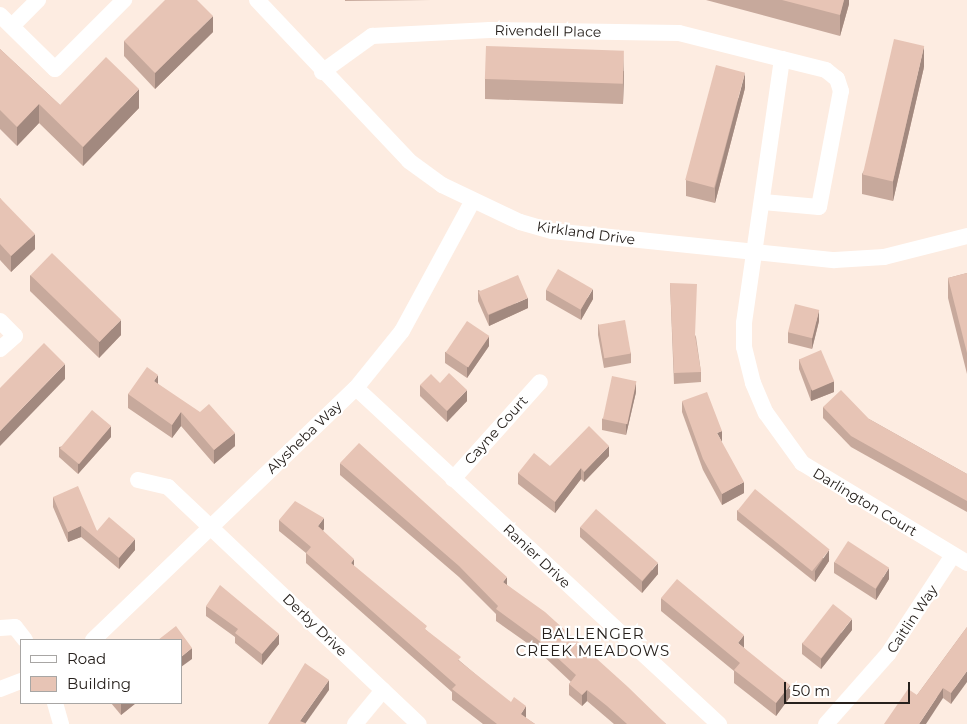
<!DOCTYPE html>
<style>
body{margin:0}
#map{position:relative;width:967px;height:724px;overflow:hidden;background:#fdece1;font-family:Montserrat,sans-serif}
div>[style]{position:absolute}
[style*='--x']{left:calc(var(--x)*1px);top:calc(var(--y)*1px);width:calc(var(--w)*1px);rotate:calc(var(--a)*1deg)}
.minor>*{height:16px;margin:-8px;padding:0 8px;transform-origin:8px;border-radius:8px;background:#fff}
.wall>*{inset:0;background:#c7a99c}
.shaded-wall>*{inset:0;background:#a2897f}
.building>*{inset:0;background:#e7c4b5;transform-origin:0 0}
span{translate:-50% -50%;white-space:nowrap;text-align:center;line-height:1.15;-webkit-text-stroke:4.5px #fff;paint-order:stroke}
.street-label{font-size:14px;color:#26201c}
.neighbourhood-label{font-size:15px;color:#26201c;letter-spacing:1px}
.legend{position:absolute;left:20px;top:639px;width:162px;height:65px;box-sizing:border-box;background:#fff;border:1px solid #a8a6a4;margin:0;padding:6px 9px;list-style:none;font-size:15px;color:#26201c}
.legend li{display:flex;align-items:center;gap:10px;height:25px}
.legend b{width:25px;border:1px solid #a8a6a4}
.scale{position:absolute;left:784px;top:682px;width:126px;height:22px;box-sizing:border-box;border:2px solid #26201c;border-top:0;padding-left:6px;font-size:15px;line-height:18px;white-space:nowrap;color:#26201c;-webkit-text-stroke:4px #fff;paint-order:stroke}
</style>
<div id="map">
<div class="minor">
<div style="--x:257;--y:0;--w:221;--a:46.6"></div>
<div style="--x:409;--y:161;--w:41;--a:36"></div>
<div style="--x:442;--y:185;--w:86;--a:25.4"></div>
<div style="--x:520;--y:222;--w:33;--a:16"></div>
<div style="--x:552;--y:231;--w:284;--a:5.9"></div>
<div style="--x:835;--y:260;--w:49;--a:-3.5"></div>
<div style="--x:884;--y:257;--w:86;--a:-14.2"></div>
<div style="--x:0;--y:15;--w:77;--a:44.5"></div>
<div style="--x:55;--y:69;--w:98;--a:-45"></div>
<div style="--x:12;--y:26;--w:37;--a:-45"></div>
<div style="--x:322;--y:72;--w:62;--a:-35.8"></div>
<div style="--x:372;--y:36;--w:118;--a:-2.9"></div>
<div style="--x:490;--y:30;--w:189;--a:0.9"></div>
<div style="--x:679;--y:33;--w:106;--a:14.2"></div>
<div style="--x:763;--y:202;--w:56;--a:5.1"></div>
<div style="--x:819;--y:207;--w:118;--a:-79.3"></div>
<div style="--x:841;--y:91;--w:13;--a:-108"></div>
<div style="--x:837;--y:79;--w:14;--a:-141"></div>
<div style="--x:826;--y:70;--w:45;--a:-166"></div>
<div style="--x:782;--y:59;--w:267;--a:98.2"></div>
<div style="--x:744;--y:323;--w:24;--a:90"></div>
<div style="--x:744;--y:347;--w:37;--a:76"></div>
<div style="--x:753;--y:383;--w:33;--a:67"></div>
<div style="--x:766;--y:413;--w:62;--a:54.2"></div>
<div style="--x:802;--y:463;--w:193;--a:31.2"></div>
<div style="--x:0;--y:321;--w:21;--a:45"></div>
<div style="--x:15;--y:336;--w:20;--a:139"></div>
<div style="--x:356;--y:388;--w:495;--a:42.8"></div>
<div style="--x:453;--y:479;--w:130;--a:-48.1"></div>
<div style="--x:138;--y:480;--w:31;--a:13"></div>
<div style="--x:168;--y:487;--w:345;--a:43.4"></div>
<div style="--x:0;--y:628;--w:15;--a:-4"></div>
<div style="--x:15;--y:627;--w:16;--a:52"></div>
<div style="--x:93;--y:640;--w:364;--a:-43.8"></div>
<div style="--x:356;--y:388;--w:73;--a:-51.1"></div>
<div style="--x:402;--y:331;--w:147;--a:-61.5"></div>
<div style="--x:0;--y:689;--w:22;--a:-21"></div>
<div style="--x:55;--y:703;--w:22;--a:74"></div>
<div style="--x:355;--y:724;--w:44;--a:-50.5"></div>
<div style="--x:826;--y:724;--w:94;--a:-48.5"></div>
<div style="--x:888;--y:654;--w:118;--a:-56.7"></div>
</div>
<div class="wall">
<div style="clip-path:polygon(345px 0,431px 0,345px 1px)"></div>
<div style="clip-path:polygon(706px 0,849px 0,849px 4px,840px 36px)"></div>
<div style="clip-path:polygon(213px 32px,155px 89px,124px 56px,124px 41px)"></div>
<div style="clip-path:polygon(0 49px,60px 105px,139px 108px,83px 166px,39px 123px,17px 146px,0 129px)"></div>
<div style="clip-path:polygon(924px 67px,893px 201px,862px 194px,862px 174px)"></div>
<div style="clip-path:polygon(624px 71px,623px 104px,485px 99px,485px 79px)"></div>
<div style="clip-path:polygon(745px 88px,715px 203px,686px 196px,686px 180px)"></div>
<div style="clip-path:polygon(0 198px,35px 249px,11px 272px,0 260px)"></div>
<div style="clip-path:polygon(967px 273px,967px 374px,948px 298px,948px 278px)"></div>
<div style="clip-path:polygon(30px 275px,121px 335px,99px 358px,30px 291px)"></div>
<div style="clip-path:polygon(670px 283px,696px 337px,701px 372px,701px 382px,674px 384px)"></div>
<div style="clip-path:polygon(478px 290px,528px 308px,489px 326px,478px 301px)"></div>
<div style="clip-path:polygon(546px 290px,593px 299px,581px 320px,546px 300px)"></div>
<div style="clip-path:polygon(819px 321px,812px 349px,788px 343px,788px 332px)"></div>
<div style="clip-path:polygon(598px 324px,631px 353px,631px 363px,604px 368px,598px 335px)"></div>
<div style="clip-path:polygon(489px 346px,467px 378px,445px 363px,445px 352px)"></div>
<div style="clip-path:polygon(799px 359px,834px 392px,811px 401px,799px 369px)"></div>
<div style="clip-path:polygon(158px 384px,235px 446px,214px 464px,181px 426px,172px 438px,128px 408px,128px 394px)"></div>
<div style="clip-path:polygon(420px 385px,467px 401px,447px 422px,420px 396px)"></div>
<div style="clip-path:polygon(636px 392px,626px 435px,602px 430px,602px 419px)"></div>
<div style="clip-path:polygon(682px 401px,744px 493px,722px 505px,703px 470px,682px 412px)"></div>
<div style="clip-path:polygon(823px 407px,869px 419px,967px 474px,967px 512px,851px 447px,823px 418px)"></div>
<div style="clip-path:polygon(111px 437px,78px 474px,59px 457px,59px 447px)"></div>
<div style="clip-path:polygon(609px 456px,584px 482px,581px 479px,555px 513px,518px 484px,518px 473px,550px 466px)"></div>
<div style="clip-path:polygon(340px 463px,507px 585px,666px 724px,614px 724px,587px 701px,582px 706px,569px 695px,569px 684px,571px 682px,537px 650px,496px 621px,496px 614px,459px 577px,340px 475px)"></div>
<div style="clip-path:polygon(53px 497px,97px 531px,135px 550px,119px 569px,81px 537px,68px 542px,53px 507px)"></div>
<div style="clip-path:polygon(737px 510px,829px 561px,815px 582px,737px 520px)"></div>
<div style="clip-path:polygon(279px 520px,324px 529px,323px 531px,354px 567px,427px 631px,461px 662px,526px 717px,526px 718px,535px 724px,483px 724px,452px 700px,452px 692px,306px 563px,306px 553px,279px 531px)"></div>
<div style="clip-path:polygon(580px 527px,658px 574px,642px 593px,580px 537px)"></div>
<div style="clip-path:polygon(834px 562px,889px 579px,876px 600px,834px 573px)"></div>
<div style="clip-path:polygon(661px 598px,744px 648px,790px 697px,776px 716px,734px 683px,734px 671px,661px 611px)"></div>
<div style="clip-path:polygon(206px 606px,279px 644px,262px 665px,235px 643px,235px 637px,206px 616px)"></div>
<div style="clip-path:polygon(967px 627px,951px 704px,943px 698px,917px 695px)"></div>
<div style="clip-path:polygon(852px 630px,821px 669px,802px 654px,802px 643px)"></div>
<div style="clip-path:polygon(111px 703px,136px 703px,121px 715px)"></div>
</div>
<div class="shaded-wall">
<div style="clip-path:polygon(844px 0,849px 0,849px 4px,840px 36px,840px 15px)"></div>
<div style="clip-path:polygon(213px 16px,213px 32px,155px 89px,155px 73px)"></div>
<div style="clip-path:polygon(924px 46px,924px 67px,893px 201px,893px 181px)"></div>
<div style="clip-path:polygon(624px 51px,624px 71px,623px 104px,623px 84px)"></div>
<div style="clip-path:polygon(745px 73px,745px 88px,715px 203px,715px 188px)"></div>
<div style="clip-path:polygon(139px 89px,139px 108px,83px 166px,83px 147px)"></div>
<div style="clip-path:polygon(39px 104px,39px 123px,17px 146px,17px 127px)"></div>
<div style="clip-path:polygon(35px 234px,35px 249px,11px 272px,11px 256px)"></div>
<div style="clip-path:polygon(593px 289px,593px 299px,581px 320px,581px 309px)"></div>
<div style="clip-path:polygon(528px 298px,528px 308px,489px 326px,489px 315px)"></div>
<div style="clip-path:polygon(819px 310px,819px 321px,812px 349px,812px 338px)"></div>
<div style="clip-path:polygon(121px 320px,121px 335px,99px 358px,99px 342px)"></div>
<div style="clip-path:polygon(489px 336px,489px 346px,467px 378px,467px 367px)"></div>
<div style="clip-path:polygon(65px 364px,65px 379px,0 446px,0 431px)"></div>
<div style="clip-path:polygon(158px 375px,158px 389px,154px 381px)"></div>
<div style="clip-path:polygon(636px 381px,636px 392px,626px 435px,626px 425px)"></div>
<div style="clip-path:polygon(834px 381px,834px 392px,811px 401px,811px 390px)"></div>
<div style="clip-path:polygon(467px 390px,467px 401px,447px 422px,447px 411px)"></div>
<div style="clip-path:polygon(181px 412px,181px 426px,172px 438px,172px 425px)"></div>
<div style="clip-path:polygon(111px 426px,111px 437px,78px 474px,78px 463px)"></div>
<div style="clip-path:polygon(722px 431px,722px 442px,717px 433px)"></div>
<div style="clip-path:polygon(235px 433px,235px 446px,214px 464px,214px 450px)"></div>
<div style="clip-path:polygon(609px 446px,609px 456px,584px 482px,584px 472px)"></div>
<div style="clip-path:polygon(581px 468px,581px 479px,555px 513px,555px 502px)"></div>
<div style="clip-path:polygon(744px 482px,744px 493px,722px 505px,722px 494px)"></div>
<div style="clip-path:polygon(324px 518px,324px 529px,318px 537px,318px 526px)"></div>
<div style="clip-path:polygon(81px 526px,81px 537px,68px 542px,68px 532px)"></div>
<div style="clip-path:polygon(135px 539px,135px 550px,119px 569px,119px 558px)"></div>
<div style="clip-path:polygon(829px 550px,829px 561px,815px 582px,815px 571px)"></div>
<div style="clip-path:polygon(354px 559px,354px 570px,351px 563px)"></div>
<div style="clip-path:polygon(658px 563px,658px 574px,642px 593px,642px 582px)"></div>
<div style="clip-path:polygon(889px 568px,889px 579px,876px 600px,876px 589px)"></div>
<div style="clip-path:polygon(507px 577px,507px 588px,503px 582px)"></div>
<div style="clip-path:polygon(852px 619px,852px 630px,821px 669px,821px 659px)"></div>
<div style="clip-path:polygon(279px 634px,279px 644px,262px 665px,262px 654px)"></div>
<div style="clip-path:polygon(744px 635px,744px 648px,738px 643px)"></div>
<div style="clip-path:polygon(192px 648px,192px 659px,181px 667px,181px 657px)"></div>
<div style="clip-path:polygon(967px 671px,967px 682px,951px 704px,951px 693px)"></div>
<div style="clip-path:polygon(329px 680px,329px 690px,305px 724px,300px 724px,300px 721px)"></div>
<div style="clip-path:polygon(790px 685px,790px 697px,776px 716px,776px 703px)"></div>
<div style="clip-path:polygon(943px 688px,943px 698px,926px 724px,919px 724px)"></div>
<div style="clip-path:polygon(587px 690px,587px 701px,582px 706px,582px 695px)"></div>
<div style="clip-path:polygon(123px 703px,136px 703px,121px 715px,121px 704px)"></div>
<div style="clip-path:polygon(526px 706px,526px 717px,521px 724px,521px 714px)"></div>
</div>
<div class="building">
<div style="clip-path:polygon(165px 0,197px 0,213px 16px,155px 73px,124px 41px)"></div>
<div style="clip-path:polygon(782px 0,844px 0,840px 15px)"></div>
<div style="left:894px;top:39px;width:31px;height:139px;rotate:13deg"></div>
<div style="left:486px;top:46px;width:138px;height:33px;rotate:2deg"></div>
<div style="clip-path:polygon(0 49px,60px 105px,106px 57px,139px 89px,83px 147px,39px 104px,17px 127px,0 110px)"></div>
<div style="left:716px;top:65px;width:30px;height:119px;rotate:15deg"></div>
<div style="clip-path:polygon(0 198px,35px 234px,11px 256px,0 244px)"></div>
<div style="left:52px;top:253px;width:96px;height:31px;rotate:44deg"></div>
<div style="left:558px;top:269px;width:40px;height:24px;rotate:30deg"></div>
<div style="clip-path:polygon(967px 273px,967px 353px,948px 278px)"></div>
<div style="left:518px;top:275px;width:25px;height:43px;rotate:67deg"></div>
<div style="clip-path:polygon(670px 283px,697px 284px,695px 335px,701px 372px,674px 373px)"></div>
<div style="left:795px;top:304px;width:25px;height:29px;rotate:14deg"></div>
<div style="left:625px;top:320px;width:34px;height:27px;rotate:80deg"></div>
<div style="left:467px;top:321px;width:27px;height:38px;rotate:34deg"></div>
<div style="clip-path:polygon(44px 343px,65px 364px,0 431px,0 388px)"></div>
<div style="left:821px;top:350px;width:34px;height:24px;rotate:67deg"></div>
<div style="clip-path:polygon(147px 367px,158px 375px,154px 381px,200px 412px,209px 404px,235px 433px,214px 450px,181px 412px,172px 425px,128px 394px)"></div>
<div style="clip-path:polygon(449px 373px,467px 390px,447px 411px,420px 385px,431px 374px,440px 383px)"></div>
<div style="left:612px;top:376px;width:25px;height:44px;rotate:12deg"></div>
<div style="clip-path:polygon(841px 390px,869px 419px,967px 474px,967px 501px,851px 436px,823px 407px)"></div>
<div style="clip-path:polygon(707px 392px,722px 431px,717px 433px,744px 482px,722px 494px,703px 459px,682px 401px)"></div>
<div style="left:92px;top:410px;width:25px;height:50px;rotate:40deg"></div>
<div style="clip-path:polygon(589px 426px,609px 446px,584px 472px,581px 468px,555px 502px,518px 473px,534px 453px,550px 466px)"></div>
<div style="clip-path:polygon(359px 443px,507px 577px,503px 582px,545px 612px,628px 687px,666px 724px,627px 724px,607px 706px,587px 690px,582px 695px,569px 684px,576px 675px,537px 639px,496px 609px,498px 606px,459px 566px,340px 463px)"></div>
<div style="clip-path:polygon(78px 486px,97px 531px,109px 517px,135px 539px,119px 558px,81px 526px,68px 532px,53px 497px)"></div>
<div style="left:755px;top:489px;width:96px;height:28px;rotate:39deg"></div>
<div style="clip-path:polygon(295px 501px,324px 518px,318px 526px,354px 559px,351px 563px,427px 626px,425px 629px,461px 657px,458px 660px,511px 702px,514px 697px,526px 706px,521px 714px,535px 724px,497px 724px,452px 689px,456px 685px,306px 553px,311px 547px,279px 520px)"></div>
<div style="left:596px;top:509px;width:82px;height:24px;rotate:41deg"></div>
<div style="left:848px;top:541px;width:49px;height:25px;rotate:33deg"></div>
<div style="clip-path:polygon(677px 579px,744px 635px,738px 643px,790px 685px,776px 703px,734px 670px,740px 663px,661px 598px)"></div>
<div style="clip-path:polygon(220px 585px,279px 634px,262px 654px,235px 633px,238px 629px,206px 606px)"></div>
<div style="left:833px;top:604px;width:24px;height:50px;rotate:38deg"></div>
<div style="clip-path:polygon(176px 626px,192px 648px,181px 657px,181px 640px,158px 640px)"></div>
<div style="clip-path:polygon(967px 627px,967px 671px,951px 693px,943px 688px,919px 724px,884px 724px,908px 689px,917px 695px)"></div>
<div style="clip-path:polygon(305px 663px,329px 680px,300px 721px,305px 723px,305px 724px,268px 724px)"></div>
</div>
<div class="street-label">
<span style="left:548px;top:31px;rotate:1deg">Rivendell Place</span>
<span style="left:586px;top:233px;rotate:8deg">Kirkland Drive</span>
<span style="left:496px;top:430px;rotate:-48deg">Cayne Court</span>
<span style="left:304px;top:437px;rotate:-44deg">Alysheba Way</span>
<span style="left:865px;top:502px;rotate:31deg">Darlington Court</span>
<span style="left:537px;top:556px;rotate:43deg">Ranier Drive</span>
<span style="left:912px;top:619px;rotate:-56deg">Caitlin Way</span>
<span style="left:315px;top:625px;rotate:44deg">Derby Drive</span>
</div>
<div class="neighbourhood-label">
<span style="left:593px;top:642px">BALLENGER<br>CREEK MEADOWS</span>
</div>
<ul class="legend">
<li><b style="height:6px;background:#fff"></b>Road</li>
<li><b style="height:14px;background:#e7c4b5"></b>Building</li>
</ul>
<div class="scale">50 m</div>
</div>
